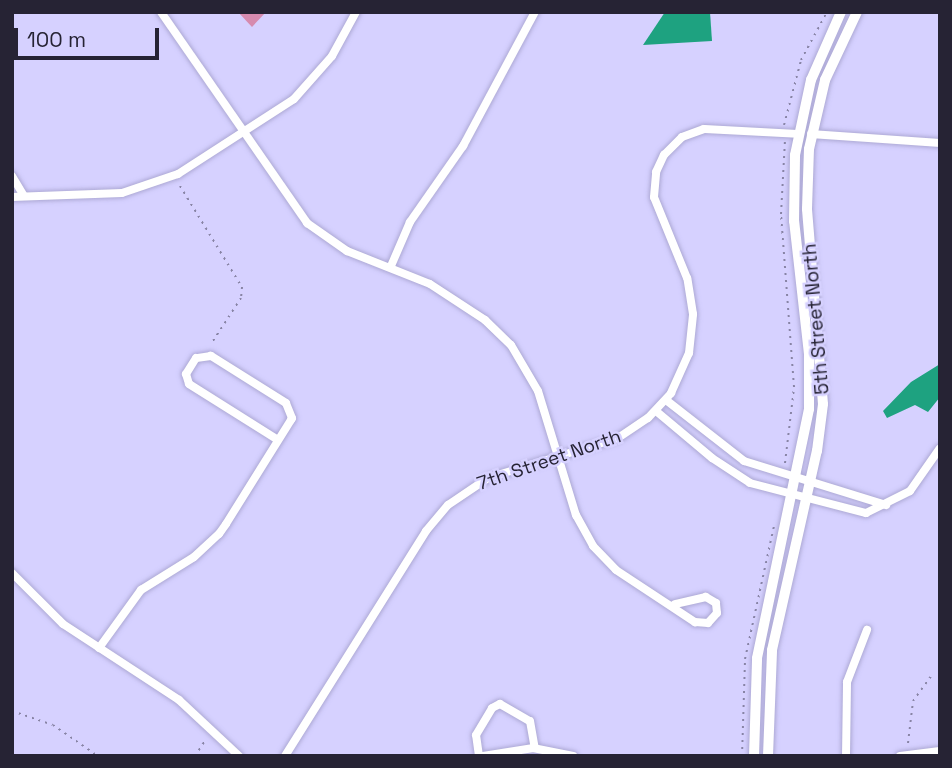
<!DOCTYPE html>
<style>
body{margin:0}
#map{position:relative;width:952px;height:768px;overflow:hidden;background:#d6d1ff;font-family:"Space Grotesk",sans-serif}
div>[style]{position:absolute}
[style*='--x']{left:calc(var(--x)*1px);top:calc(var(--y)*1px);width:calc(var(--w)*1px);rotate:calc(var(--a)*1deg)}
.green>*{inset:0;background:#d68baf}
.water>*{inset:0;background:#1ea280}
.path>*{height:2px;margin-top:-1px;transform-origin:0;background:repeating-linear-gradient(90deg,#8884a5 0 2px,transparent 0 7px)}
.roads{filter:drop-shadow(0 0 2px #ada9d5) drop-shadow(0 0 2px #ada9d5)}
.minor>*{height:8px;margin:-4px;padding:0 4px;transform-origin:4px;border-radius:4px;background:#fff}
.tertiary>*{height:10px;margin:-5px;padding:0 5px;transform-origin:5px;border-radius:5px;background:#fff}
span{translate:-50% -50%;white-space:nowrap;text-align:center;line-height:1.15;-webkit-text-stroke:5px #d6d1ff;paint-order:stroke}
.street-label{font-size:19px;color:#262334}
.frame{position:absolute;inset:0;border:14px solid #262334;pointer-events:none}
.scale{position:absolute;left:14px;top:28px;width:145px;height:32px;box-sizing:border-box;border:4px solid #262334;border-top:0;padding-left:9px;font-size:21px;line-height:24px;white-space:nowrap;color:#262334;-webkit-text-stroke:5px #d6d1ff;paint-order:stroke}
</style>
<div id="map">
<div class="green">
<div style="clip-path:polygon(238px 12px,266px 12px,252px 27px)"></div>
</div>
<div class="water">
<div style="clip-path:polygon(665px 12px,710px 12px,712px 41px,643px 45px)"></div>
<div style="clip-path:polygon(940px 364px,940px 397px,928px 412px,915px 405px,887px 418px,883px 411px,911px 382px)"></div>
</div>
<div class="path">
<div style="--x:784;--y:125;--w:67;--a:-75.3"></div>
<div style="--x:801;--y:60;--w:55;--a:-61.6"></div>
<div style="--x:180;--y:186;--w:119;--a:58.5"></div>
<div style="--x:242;--y:287;--w:11;--a:95"></div>
<div style="--x:241;--y:298;--w:55;--a:123.1"></div>
<div style="--x:785;--y:463;--w:77;--a:-83.2"></div>
<div style="--x:794;--y:387;--w:173;--a:-94.3"></div>
<div style="--x:781;--y:214;--w:73;--a:-86.9"></div>
<div style="--x:12;--y:711;--w:43;--a:18.9"></div>
<div style="--x:53;--y:725;--w:55;--a:34.6"></div>
<div style="--x:908;--y:743;--w:42;--a:-83.2"></div>
<div style="--x:913;--y:701;--w:32;--a:-54"></div>
<div style="--x:195;--y:756;--w:20;--a:-57"></div>
<div style="--x:742;--y:756;--w:97;--a:-88.2"></div>
<div style="--x:745;--y:659;--w:136;--a:-77.7"></div>
</div>
<div class="roads">
<div class="minor">
<div style="--x:161;--y:12;--w:257;--a:55.3"></div>
<div style="--x:307;--y:223;--w:49;--a:35"></div>
<div style="--x:347;--y:251;--w:89;--a:21.7"></div>
<div style="--x:430;--y:284;--w:66;--a:33.2"></div>
<div style="--x:485;--y:320;--w:36;--a:44"></div>
<div style="--x:511;--y:345;--w:53;--a:59.6"></div>
<div style="--x:538;--y:391;--w:130;--a:73"></div>
<div style="--x:576;--y:515;--w:35;--a:61"></div>
<div style="--x:593;--y:546;--w:33;--a:46"></div>
<div style="--x:616;--y:570;--w:95;--a:33.4"></div>
<div style="--x:695;--y:622;--w:13;--a:4"></div>
<div style="--x:708;--y:623;--w:13;--a:-48"></div>
<div style="--x:717;--y:613;--w:10;--a:-96"></div>
<div style="--x:716;--y:603;--w:12;--a:-149"></div>
<div style="--x:706;--y:597;--w:32;--a:167"></div>
<div style="--x:811;--y:134;--w:129;--a:4"></div>
<div style="--x:12;--y:176;--w:23;--a:59"></div>
<div style="--x:12;--y:197;--w:110;--a:-2.1"></div>
<div style="--x:122;--y:193;--w:59;--a:-18.7"></div>
<div style="--x:178;--y:174;--w:138;--a:-32.9"></div>
<div style="--x:294;--y:99;--w:57;--a:-48.5"></div>
<div style="--x:332;--y:56;--w:50;--a:-61.4"></div>
<div style="--x:391;--y:266;--w:48;--a:-66.6"></div>
<div style="--x:410;--y:222;--w:93;--a:-55.1"></div>
<div style="--x:463;--y:146;--w:152;--a:-61.8"></div>
<div style="--x:666;--y:400;--w:99;--a:38"></div>
<div style="--x:744;--y:461;--w:149;--a:17.2"></div>
<div style="--x:656;--y:411;--w:73;--a:40"></div>
<div style="--x:712;--y:458;--w:45;--a:33.3"></div>
<div style="--x:750;--y:483;--w:120;--a:14.5"></div>
<div style="--x:866;--y:513;--w:49;--a:-26.6"></div>
<div style="--x:910;--y:491;--w:52;--a:-55.1"></div>
<div style="--x:12;--y:573;--w:72;--a:45"></div>
<div style="--x:63;--y:624;--w:139;--a:33.2"></div>
<div style="--x:179;--y:700;--w:82;--a:43"></div>
<div style="--x:99;--y:648;--w:72;--a:-54.1"></div>
<div style="--x:141;--y:590;--w:62;--a:-31.9"></div>
<div style="--x:194;--y:557;--w:34;--a:-43"></div>
<div style="--x:219;--y:534;--w:12;--a:-55"></div>
<div style="--x:226;--y:524;--w:123;--a:-58"></div>
<div style="--x:291;--y:420;--w:2;--a:-63"></div>
<div style="--x:292;--y:418;--w:16;--a:-112"></div>
<div style="--x:286;--y:403;--w:89;--a:-147.9"></div>
<div style="--x:211;--y:356;--w:15;--a:172"></div>
<div style="--x:196;--y:358;--w:19;--a:122"></div>
<div style="--x:186;--y:374;--w:10;--a:73"></div>
<div style="--x:189;--y:384;--w:105;--a:32.2"></div>
<div style="--x:285;--y:756;--w:266;--a:-57.9"></div>
<div style="--x:426;--y:531;--w:34;--a:-50"></div>
<div style="--x:448;--y:505;--w:48;--a:-34"></div>
<div style="--x:488;--y:478;--w:136;--a:-17.1"></div>
<div style="--x:618;--y:438;--w:36;--a:-34"></div>
<div style="--x:648;--y:418;--w:34;--a:-47"></div>
<div style="--x:671;--y:393;--w:44;--a:-65.8"></div>
<div style="--x:689;--y:353;--w:39;--a:-84"></div>
<div style="--x:693;--y:314;--w:36;--a:-99"></div>
<div style="--x:687;--y:278;--w:87;--a:-112.2"></div>
<div style="--x:654;--y:197;--w:25;--a:-85"></div>
<div style="--x:656;--y:172;--w:19;--a:-65"></div>
<div style="--x:664;--y:155;--w:25;--a:-45"></div>
<div style="--x:682;--y:137;--w:23;--a:-20"></div>
<div style="--x:704;--y:129;--w:94;--a:3"></div>
<div style="--x:479;--y:756;--w:21;--a:-98"></div>
<div style="--x:476;--y:735;--w:31;--a:-59"></div>
<div style="--x:492;--y:708;--w:9;--a:-27"></div>
<div style="--x:500;--y:704;--w:34;--a:30"></div>
<div style="--x:530;--y:721;--w:27;--a:80"></div>
<div style="--x:483;--y:756;--w:51;--a:-9.1"></div>
<div style="--x:533;--y:748;--w:41;--a:11.3"></div>
<div style="--x:846;--y:756;--w:74;--a:-89.2"></div>
<div style="--x:847;--y:682;--w:56;--a:-69"></div>
<div style="--x:900;--y:756;--w:40;--a:-7.1"></div>
</div>
<div class="tertiary">
<div style="--x:754;--y:756;--w:98;--a:-88.2"></div>
<div style="--x:757;--y:658;--w:254;--a:-78.2"></div>
<div style="--x:809;--y:409;--w:55;--a:-90"></div>
<div style="--x:809;--y:354;--w:134;--a:-96.4"></div>
<div style="--x:794;--y:221;--w:66;--a:-89.1"></div>
<div style="--x:795;--y:155;--w:77;--a:-78"></div>
<div style="--x:811;--y:80;--w:74;--a:-66.2"></div>
<div style="--x:768;--y:756;--w:106;--a:-87.8"></div>
<div style="--x:772;--y:650;--w:204;--a:-77.3"></div>
<div style="--x:817;--y:451;--w:47;--a:-82.7"></div>
<div style="--x:823;--y:404;--w:196;--a:-94.7"></div>
<div style="--x:807;--y:209;--w:60;--a:-88.1"></div>
<div style="--x:809;--y:149;--w:71;--a:-76.9"></div>
<div style="--x:825;--y:80;--w:75;--a:-64.8"></div>
</div>
</div>
<div class="street-label">
<span style="left:816px;top:319px;rotate:-95deg">5th Street North</span>
<span style="left:549px;top:460px;rotate:-19deg">7th Street North</span>
</div>
<div class="frame"></div>
<div class="scale">100 m</div>
</div>
